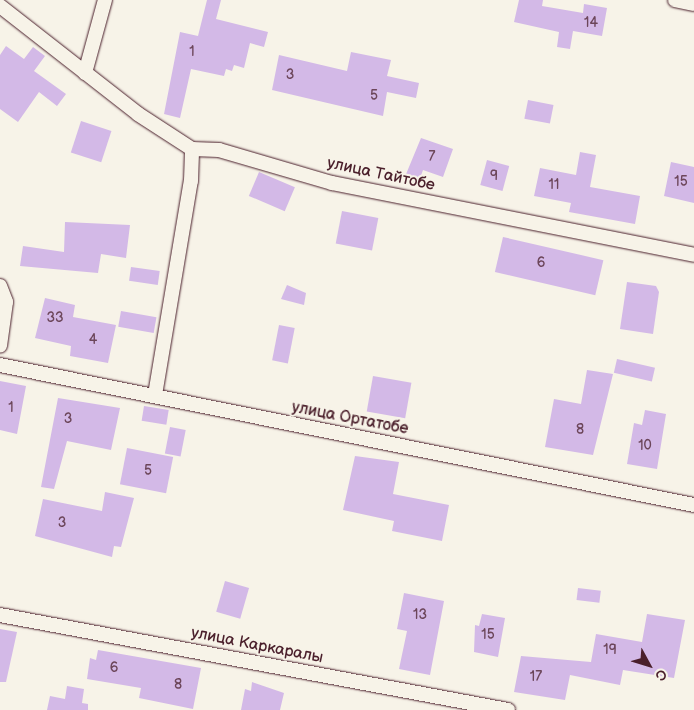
<!DOCTYPE html>
<meta charset="utf-8">
<style>
body{margin:0}
#map{position:relative;width:694px;height:710px;overflow:hidden;background:#f7f3e8;font-family:"Balsamiq Sans",sans-serif}
div>[style]{position:absolute}
[style*='--x']{left:calc(var(--x)*1px);top:calc(var(--y)*1px);width:calc(var(--w)*1px);rotate:calc(var(--a)*1deg)}
.building>*{inset:0;background:#d3b9e7;transform-origin:0 0}
.roads{filter:drop-shadow(0 0 1px #4a1f2b) drop-shadow(0 0 1px #4a1f2b)}
.minor>*{height:14px;margin:-7px;padding:0 7px;transform-origin:7px;border-radius:7px;background:#f7f3e8}
span{translate:-50% -50%;white-space:nowrap;text-align:center;line-height:1.15;-webkit-text-stroke:4px #f7f3e8;paint-order:stroke}
.number-label{font-size:14px;color:#6c465a}
.number-label span{-webkit-text-stroke-width:0}
.street-label{font-size:16px;color:#4a1f2b}
.north{position:absolute;left:624px;top:640px;width:50px;height:50px;-webkit-text-stroke:4px #f7f3e8;paint-order:stroke;rotate:129deg;font-size:14px;font-weight:700;line-height:20px;text-align:center;color:#4a1f2b}
.north::after{content:'';display:block;margin:auto;width:18px;height:22px;background:#4a1f2b;clip-path:polygon(50% 0,100% 100%,50% 72%,0 100%)}
</style>
<div id="map">
<div class="building">
<div style="clip-path:polygon(207px 0,221px 0,216px 19px,268px 32px,264px 47px,250px 43px,244px 68px,234px 65px,232px 71px,226px 69px,224px 76px,191px 69px,180px 118px,164px 114px,180px 32px,198px 36px)"></div>
<div style="clip-path:polygon(519px 0,543px 0,542px 6px,583px 13px,584px 4px,607px 8px,602px 36px,573px 31px,570px 49px,557px 47px,559px 32px,514px 22px)"></div>
<div style="clip-path:polygon(6px 46px,24px 59px,33px 47px,45px 56px,34px 71px,66px 94px,57px 106px,39px 92px,18px 122px,0 109px,0 55px)"></div>
<div style="clip-path:polygon(351px 52px,391px 60px,387px 76px,419px 83px,416px 98px,387px 92px,383px 116px,272px 90px,279px 55px,347px 71px)"></div>
<div style="left:528px;top:100px;width:26px;height:19px;rotate:11deg"></div>
<div style="left:81px;top:121px;width:32px;height:33px;rotate:18deg"></div>
<div style="clip-path:polygon(421px 138px,453px 149px,443px 177px,423px 170px,418px 184px,404px 179px)"></div>
<div style="clip-path:polygon(580px 152px,596px 155px,590px 187px,640px 196px,635px 224px,569px 212px,571px 203px,534px 196px,540px 168px,576px 175px)"></div>
<div style="left:487px;top:160px;width:23px;height:26px;rotate:15deg"></div>
<div style="clip-path:polygon(671px 162px,694px 167px,694px 203px,664px 196px)"></div>
<div style="left:259px;top:172px;width:39px;height:26px;rotate:23deg"></div>
<div style="left:342px;top:211px;width:37px;height:33px;rotate:11deg"></div>
<div style="clip-path:polygon(65px 222px,130px 225px,126px 258px,101px 254px,98px 273px,20px 266px,23px 246px,64px 252px)"></div>
<div style="left:503px;top:237px;width:103px;height:36px;rotate:13deg"></div>
<div style="left:131px;top:267px;width:29px;height:14px;rotate:8deg"></div>
<div style="clip-path:polygon(627px 282px,656px 286px,659px 292px,653px 334px,620px 329px)"></div>
<div style="clip-path:polygon(287px 285px,306px 293px,304px 305px,281px 299px)"></div>
<div style="clip-path:polygon(45px 298px,75px 305px,73px 317px,116px 325px,108px 363px,70px 356px,71px 346px,35px 338px)"></div>
<div style="left:121px;top:311px;width:36px;height:16px;rotate:10deg"></div>
<div style="left:279px;top:325px;width:16px;height:36px;rotate:11deg"></div>
<div style="left:617px;top:359px;width:39px;height:14px;rotate:13deg"></div>
<div style="clip-path:polygon(587px 370px,613px 374px,593px 455px,545px 447px,554px 399px,581px 404px)"></div>
<div style="left:373px;top:376px;width:39px;height:36px;rotate:10deg"></div>
<div style="clip-path:polygon(0 381px,26px 386px,17px 434px,0 430px)"></div>
<div style="clip-path:polygon(58px 398px,120px 408px,111px 450px,67px 441px,54px 489px,41px 487px)"></div>
<div style="left:144px;top:406px;width:25px;height:15px;rotate:9deg"></div>
<div style="clip-path:polygon(645px 410px,666px 414px,657px 469px,627px 464px,634px 423px,642px 425px)"></div>
<div style="left:170px;top:427px;width:16px;height:27px;rotate:11deg"></div>
<div style="left:127px;top:448px;width:47px;height:37px;rotate:11deg"></div>
<div style="clip-path:polygon(355px 456px,399px 462px,393px 494px,449px 505px,442px 541px,392px 531px,394px 521px,343px 510px)"></div>
<div style="clip-path:polygon(105px 492px,134px 498px,121px 547px,114px 546px,112px 557px,35px 536px,43px 499px,102px 511px)"></div>
<div style="left:225px;top:581px;width:25px;height:32px;rotate:16deg"></div>
<div style="left:578px;top:588px;width:23px;height:12px;rotate:7deg"></div>
<div style="clip-path:polygon(404px 593px,444px 601px,430px 675px,399px 669px,407px 631px,397px 629px)"></div>
<div style="clip-path:polygon(482px 614px,505px 618px,498px 657px,474px 652px,475px 625px,479px 626px)"></div>
<div style="clip-path:polygon(647px 614px,685px 620px,674px 678px,623px 670px,620px 685px,570px 675px,565px 700px,514px 692px,521px 656px,591px 662px,596px 634px,642px 642px)"></div>
<div style="clip-path:polygon(0 629px,17px 632px,6px 682px,0 682px)"></div>
<div style="clip-path:polygon(98px 650px,201px 668px,193px 709px,139px 698px,141px 688px,87px 679px,90px 658px,96px 660px)"></div>
<div style="clip-path:polygon(252px 682px,284px 693px,280px 710px,241px 710px,245px 689px,251px 691px)"></div>
<div style="clip-path:polygon(67px 686px,84px 689px,82px 703px,88px 704px,88px 710px,47px 710px,50px 696px,65px 699px)"></div>
</div>
<div class="roads">
<div class="minor">
<div style="--x:675;--y:0;--w:19;--a:12"></div>
<div style="--x:0;--y:6;--w:175;--a:38"></div>
<div style="--x:138;--y:114;--w:64;--a:32.9"></div>
<div style="--x:192;--y:149;--w:27;--a:2"></div>
<div style="--x:219;--y:150;--w:118;--a:16.3"></div>
<div style="--x:332;--y:183;--w:369;--a:11.2"></div>
<div style="--x:85;--y:73;--w:76;--a:-74.7"></div>
<div style="--x:0;--y:286;--w:17;--a:69"></div>
<div style="--x:6;--y:302;--w:44;--a:97.8"></div>
<div style="--x:0;--y:365;--w:708;--a:11.41"></div>
<div style="--x:155;--y:395;--w:217;--a:-80.5"></div>
<div style="--x:191;--y:181;--w:32;--a:-88"></div>
<div style="--x:0;--y:615;--w:517;--a:10.59"></div>
</div>
</div>
<div class="number-label">
<span style="left:591px;top:23px">14</span>
<span style="left:192px;top:52px">1</span>
<span style="left:290px;top:75px">3</span>
<span style="left:374px;top:96px">5</span>
<span style="left:432px;top:157px">7</span>
<span style="left:494px;top:176px">9</span>
<span style="left:681px;top:182px">15</span>
<span style="left:554px;top:185px">11</span>
<span style="left:541px;top:263px">6</span>
<span style="left:55px;top:318px">33</span>
<span style="left:93px;top:340px">4</span>
<span style="left:11px;top:408px">1</span>
<span style="left:68px;top:419px">3</span>
<span style="left:580px;top:430px">8</span>
<span style="left:645px;top:446px">10</span>
<span style="left:148px;top:471px">5</span>
<span style="left:62px;top:523px">3</span>
<span style="left:420px;top:615px">13</span>
<span style="left:488px;top:635px">15</span>
<span style="left:610px;top:650px">19</span>
<span style="left:114px;top:668px">6</span>
<span style="left:536px;top:677px">17</span>
<span style="left:178px;top:685px">8</span>
</div>
<div class="street-label">
<span style="left:381px;top:175px;rotate:12deg">улица Тайтобе</span>
<span style="left:350px;top:419px;rotate:11deg">улица Ортатобе</span>
<span style="left:257px;top:646px;rotate:11deg">улица Каркаралы</span>
</div>
<div class="north">С</div>
</div>
